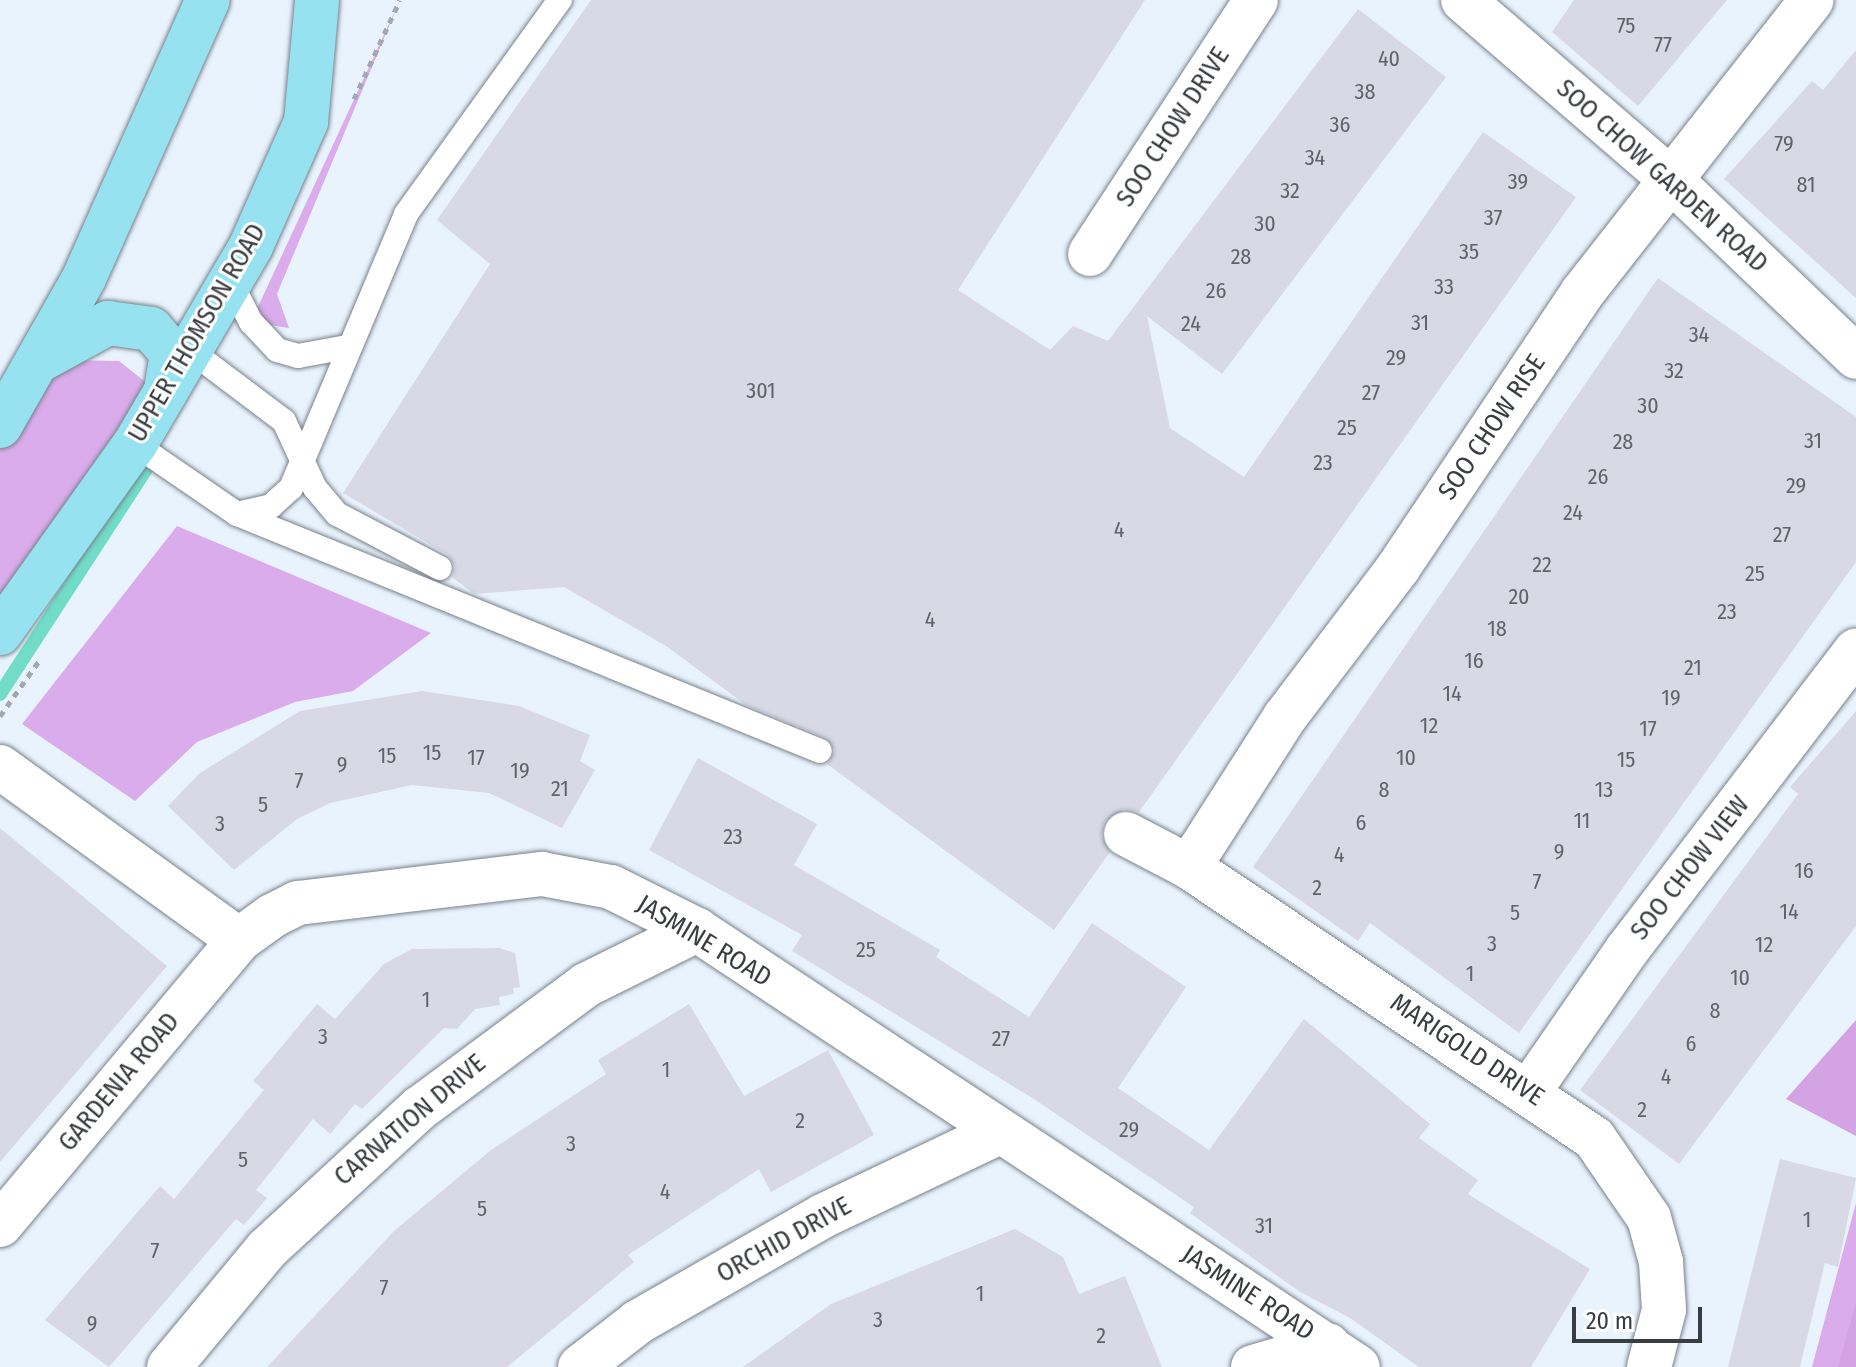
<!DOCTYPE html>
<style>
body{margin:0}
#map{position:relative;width:1856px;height:1367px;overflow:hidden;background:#e9f3fd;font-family:"Fira Sans Condensed",sans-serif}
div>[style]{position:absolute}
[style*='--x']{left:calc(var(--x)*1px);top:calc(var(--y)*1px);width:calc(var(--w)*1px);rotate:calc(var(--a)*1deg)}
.green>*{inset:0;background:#dbacec}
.forest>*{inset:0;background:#d3a3e4}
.stream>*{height:14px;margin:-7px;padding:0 7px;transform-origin:7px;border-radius:7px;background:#71dcc8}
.building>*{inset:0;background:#d8d9e5}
.path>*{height:5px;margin-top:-2.5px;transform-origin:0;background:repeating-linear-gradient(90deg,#a1a8af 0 6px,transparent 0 12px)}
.roads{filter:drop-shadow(0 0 2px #79828b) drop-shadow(0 0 2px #79828b)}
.lane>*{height:24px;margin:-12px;padding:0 12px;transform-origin:12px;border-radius:12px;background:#fff}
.street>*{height:44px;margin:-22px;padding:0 22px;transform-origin:22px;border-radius:22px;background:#fff}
.primary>*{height:44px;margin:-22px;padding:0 22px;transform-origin:22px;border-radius:22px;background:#97e2f1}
span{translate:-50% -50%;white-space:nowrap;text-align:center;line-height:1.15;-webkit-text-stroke:6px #fff;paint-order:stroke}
.number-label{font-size:22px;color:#616369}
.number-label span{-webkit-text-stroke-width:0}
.street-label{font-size:26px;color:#393c40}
.scale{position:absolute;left:1572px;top:1307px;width:130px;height:36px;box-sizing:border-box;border:4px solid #393c40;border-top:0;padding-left:10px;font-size:24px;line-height:28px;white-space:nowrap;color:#393c40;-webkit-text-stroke:6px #fff;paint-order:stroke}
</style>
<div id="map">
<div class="green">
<div style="clip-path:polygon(400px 0,277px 294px,289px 328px,251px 322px)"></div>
<div style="clip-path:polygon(62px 360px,119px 361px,148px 384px,0 633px,0 441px)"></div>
<div style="clip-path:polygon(177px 526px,431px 633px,353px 691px,295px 702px,197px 742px,135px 801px,22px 724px)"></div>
<div style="clip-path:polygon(1856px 1203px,1856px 1367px,1812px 1367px)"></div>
</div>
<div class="forest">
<div style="clip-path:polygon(1856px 1020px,1856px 1136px,1786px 1099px)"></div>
<div style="clip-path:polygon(1856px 1302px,1856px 1367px,1838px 1367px)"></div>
</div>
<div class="stream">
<div style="--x:0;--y:694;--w:272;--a:-57"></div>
</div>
<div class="building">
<div style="clip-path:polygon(591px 0,1145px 0,958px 290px,1050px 350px,1073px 326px,1108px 341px,1358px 9px,1446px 77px,1222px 374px,1147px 316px,1170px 428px,1244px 477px,1483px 132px,1576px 197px,1139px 812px,1124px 809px,1104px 822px,1101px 836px,1110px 852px,1054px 930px,827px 764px,835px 750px,826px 738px,746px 705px,666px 646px,564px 587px,474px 594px,452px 577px,455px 567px,448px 555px,343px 493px,490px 264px,437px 220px)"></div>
<div style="clip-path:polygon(1574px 0,1727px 0,1638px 106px,1552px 32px)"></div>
<div style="clip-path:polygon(1856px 50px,1856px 298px,1724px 179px,1812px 81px,1823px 90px)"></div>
<div style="clip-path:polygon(1658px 278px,1856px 417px,1856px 562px,1519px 1033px,1370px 923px,1358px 941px,1253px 867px)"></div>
<div style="clip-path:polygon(422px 691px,519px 706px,590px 735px,580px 761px,595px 770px,562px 828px,489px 793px,412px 785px,330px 803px,297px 819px,234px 870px,168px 806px,200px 773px,300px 711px)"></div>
<div style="clip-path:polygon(1856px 711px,1856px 926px,1679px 1164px,1580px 1090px,1798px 794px,1790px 787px)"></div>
<div style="clip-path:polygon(698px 758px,817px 824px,794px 865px,940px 950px,936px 957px,1029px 1017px,1092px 923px,1186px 987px,1118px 1088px,1209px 1150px,1304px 1019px,1430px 1124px,1419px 1138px,1478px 1180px,1468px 1194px,1590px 1269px,1531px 1367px,1419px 1367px,1350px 1318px,1300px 1292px,1190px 1213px,1194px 1207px,1034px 1099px,792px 951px,802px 935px,649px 850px)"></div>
<div style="clip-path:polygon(0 828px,167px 966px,0 1162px)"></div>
<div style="clip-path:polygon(499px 948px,515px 953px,520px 987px,513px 988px,514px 994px,499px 997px,500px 1005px,475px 1009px,457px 1029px,444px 1028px,362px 1109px,355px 1104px,330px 1134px,313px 1119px,256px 1190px,267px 1198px,244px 1225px,236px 1219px,109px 1367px,45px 1320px,160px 1186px,174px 1199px,264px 1090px,253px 1081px,317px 1004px,335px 1019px,384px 964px,412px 949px)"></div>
<div style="clip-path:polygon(689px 1004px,744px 1096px,828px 1050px,874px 1135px,771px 1192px,759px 1169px,628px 1255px,634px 1262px,507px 1367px,267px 1367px,394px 1231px,491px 1150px,606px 1074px,598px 1060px)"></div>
<div style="clip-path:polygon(1780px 1159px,1856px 1178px,1838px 1267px,1825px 1263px,1800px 1367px,1728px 1367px)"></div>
<div style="clip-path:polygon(1015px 1229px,1063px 1257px,1079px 1294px,1125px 1276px,1162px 1367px,743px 1367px,831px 1304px)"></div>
</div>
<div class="path">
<div style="--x:354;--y:99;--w:109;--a:-65.1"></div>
<div style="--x:0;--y:716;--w:71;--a:-54.7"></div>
</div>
<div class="roads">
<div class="lane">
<div style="--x:231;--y:283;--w:44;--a:62.9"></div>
<div style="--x:251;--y:322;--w:38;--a:47"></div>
<div style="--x:277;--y:350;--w:22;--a:16"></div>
<div style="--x:298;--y:356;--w:50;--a:-10.4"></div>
<div style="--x:191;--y:351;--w:116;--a:37"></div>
<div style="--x:284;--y:421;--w:74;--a:65.2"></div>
<div style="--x:315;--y:488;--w:34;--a:50"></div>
<div style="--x:337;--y:514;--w:116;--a:27.7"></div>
<div style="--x:135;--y:444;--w:124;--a:34.5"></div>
<div style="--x:237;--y:514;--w:629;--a:22.12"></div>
<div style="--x:237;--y:514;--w:35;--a:-13"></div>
<div style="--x:271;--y:506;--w:27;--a:-42"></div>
<div style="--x:291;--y:488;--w:297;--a:-67.2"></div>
<div style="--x:406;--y:214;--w:264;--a:-54.3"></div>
</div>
<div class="street">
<div style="--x:1463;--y:0;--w:272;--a:40.8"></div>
<div style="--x:1669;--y:178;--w:259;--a:43.7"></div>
<div style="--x:1090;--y:254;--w:303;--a:-56.8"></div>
<div style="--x:0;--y:767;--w:295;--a:35.9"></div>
<div style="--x:1126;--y:834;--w:71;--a:27.6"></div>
<div style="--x:1189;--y:867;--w:487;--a:33.8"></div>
<div style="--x:1594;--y:1138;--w:97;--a:55.5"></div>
<div style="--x:1649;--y:1218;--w:46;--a:74.7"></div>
<div style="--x:1661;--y:1262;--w:48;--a:86.4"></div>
<div style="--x:1664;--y:1310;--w:59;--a:104.7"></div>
<div style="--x:1189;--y:867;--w:178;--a:-57.4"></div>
<div style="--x:1285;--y:717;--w:187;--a:-52.8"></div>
<div style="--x:1398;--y:568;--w:331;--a:-56.2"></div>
<div style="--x:1582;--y:293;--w:372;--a:-51.9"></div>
<div style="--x:1530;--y:1090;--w:170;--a:-55.3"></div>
<div style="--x:1627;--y:950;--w:377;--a:-52.6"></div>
<div style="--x:0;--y:1225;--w:372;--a:-50"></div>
<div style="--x:239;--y:940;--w:41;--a:-36"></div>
<div style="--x:272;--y:916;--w:29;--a:-27"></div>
<div style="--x:298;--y:903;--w:246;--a:-6.8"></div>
<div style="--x:542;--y:874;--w:70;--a:10.7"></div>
<div style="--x:611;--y:887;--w:96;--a:26.6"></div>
<div style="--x:697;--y:930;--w:792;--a:33.47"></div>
<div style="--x:169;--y:1367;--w:153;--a:-50.3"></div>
<div style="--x:267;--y:1249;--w:208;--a:-42.7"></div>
<div style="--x:420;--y:1108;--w:207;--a:-36.5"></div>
<div style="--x:586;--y:985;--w:124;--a:-26.4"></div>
<div style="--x:580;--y:1367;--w:73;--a:-37.8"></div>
<div style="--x:638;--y:1322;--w:213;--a:-29.8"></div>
<div style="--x:823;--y:1216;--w:196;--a:-25.4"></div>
<div style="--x:1253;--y:1367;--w:78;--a:-16.3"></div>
</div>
<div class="primary">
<div style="--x:44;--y:358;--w:73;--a:-28.7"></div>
<div style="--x:108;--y:323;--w:43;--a:7.9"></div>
<div style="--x:151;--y:329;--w:32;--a:49"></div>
<div style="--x:172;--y:353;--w:39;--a:99"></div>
<div style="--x:0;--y:426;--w:170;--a:-60.4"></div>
<div style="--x:84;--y:278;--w:304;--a:-66"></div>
<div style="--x:0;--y:633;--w:232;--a:-54.5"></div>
<div style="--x:135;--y:444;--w:229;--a:-59.6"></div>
<div style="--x:251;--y:246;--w:136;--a:-66.1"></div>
<div style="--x:306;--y:122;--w:122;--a:-84.8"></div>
</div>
</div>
<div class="number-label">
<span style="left:1626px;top:26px">75</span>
<span style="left:1663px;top:45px">77</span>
<span style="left:1389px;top:59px">40</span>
<span style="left:1365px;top:92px">38</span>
<span style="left:1340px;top:125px">36</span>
<span style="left:1784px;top:144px">79</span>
<span style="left:1315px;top:158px">34</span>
<span style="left:1518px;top:182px">39</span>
<span style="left:1806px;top:185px">81</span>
<span style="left:1290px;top:191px">32</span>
<span style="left:1493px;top:218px">37</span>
<span style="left:1265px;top:224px">30</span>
<span style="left:1469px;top:252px">35</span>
<span style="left:1241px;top:257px">28</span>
<span style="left:1444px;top:287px">33</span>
<span style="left:1216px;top:291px">26</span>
<span style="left:1420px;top:323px">31</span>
<span style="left:1191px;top:324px">24</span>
<span style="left:1699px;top:335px">34</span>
<span style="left:1396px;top:358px">29</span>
<span style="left:1674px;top:371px">32</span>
<span style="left:761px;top:391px">301</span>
<span style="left:1371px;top:393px">27</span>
<span style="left:1648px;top:406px">30</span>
<span style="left:1347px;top:428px">25</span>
<span style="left:1813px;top:441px">31</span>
<span style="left:1623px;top:442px">28</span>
<span style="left:1323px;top:463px">23</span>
<span style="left:1598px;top:477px">26</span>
<span style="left:1796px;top:486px">29</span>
<span style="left:1573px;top:513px">24</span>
<span style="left:1119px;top:530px">4</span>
<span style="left:1782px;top:535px">27</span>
<span style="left:1542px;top:565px">22</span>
<span style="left:1755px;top:574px">25</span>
<span style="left:1519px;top:597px">20</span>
<span style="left:1727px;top:612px">23</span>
<span style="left:930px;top:620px">4</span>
<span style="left:1497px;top:629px">18</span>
<span style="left:1474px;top:661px">16</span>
<span style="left:1693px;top:668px">21</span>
<span style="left:1452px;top:694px">14</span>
<span style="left:1671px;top:698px">19</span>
<span style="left:1429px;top:726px">12</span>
<span style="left:1648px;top:729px">17</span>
<span style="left:432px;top:753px">15</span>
<span style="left:387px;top:756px">15</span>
<span style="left:476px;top:758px">17</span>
<span style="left:1406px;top:758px">10</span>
<span style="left:1626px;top:760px">15</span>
<span style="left:342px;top:765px">9</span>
<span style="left:520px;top:771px">19</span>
<span style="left:299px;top:781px">7</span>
<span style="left:560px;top:789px">21</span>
<span style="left:1384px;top:790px">8</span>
<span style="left:1604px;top:790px">13</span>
<span style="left:263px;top:805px">5</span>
<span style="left:1582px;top:821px">11</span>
<span style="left:1361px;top:823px">6</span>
<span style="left:220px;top:824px">3</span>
<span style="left:733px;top:837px">23</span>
<span style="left:1559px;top:852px">9</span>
<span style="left:1339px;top:855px">4</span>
<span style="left:1804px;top:871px">16</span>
<span style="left:1537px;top:882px">7</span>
<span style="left:1317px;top:888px">2</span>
<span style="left:1789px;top:912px">14</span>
<span style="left:1515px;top:913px">5</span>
<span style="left:1492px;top:944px">3</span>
<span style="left:1764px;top:945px">12</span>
<span style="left:866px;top:950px">25</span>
<span style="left:1470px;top:974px">1</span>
<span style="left:1740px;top:978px">10</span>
<span style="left:426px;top:1000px">1</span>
<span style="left:1715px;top:1011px">8</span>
<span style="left:323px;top:1037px">3</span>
<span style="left:1001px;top:1039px">27</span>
<span style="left:1691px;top:1044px">6</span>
<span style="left:666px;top:1070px">1</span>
<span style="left:1666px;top:1077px">4</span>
<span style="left:1642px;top:1110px">2</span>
<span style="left:800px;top:1121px">2</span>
<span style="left:1129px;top:1130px">29</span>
<span style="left:571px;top:1144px">3</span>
<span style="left:243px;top:1160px">5</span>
<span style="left:665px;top:1192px">4</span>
<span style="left:482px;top:1209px">5</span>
<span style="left:1807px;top:1220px">1</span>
<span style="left:1264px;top:1226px">31</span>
<span style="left:155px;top:1251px">7</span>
<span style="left:384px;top:1288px">7</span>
<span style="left:980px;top:1294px">1</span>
<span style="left:878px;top:1320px">3</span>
<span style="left:92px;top:1324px">9</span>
<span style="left:1101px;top:1336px">2</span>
</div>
<div class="street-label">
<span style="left:1173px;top:127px;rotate:-57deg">SOO CHOW DRIVE</span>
<span style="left:1662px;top:176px;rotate:42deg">SOO CHOW GARDEN ROAD</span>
<span style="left:197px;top:333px;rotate:-60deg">UPPER THOMSON ROAD</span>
<span style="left:1492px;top:427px;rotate:-56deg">SOO CHOW RISE</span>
<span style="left:1690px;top:868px;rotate:-52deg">SOO CHOW VIEW</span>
<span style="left:704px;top:941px;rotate:31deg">JASMINE ROAD</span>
<span style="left:1467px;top:1050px;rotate:34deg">MARIGOLD DRIVE</span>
<span style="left:119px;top:1082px;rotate:-50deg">GARDENIA ROAD</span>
<span style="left:410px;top:1120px;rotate:-40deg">CARNATION DRIVE</span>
<span style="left:784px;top:1240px;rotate:-29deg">ORCHID DRIVE</span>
<span style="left:1248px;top:1293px;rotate:33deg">JASMINE ROAD</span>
</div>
<div class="scale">20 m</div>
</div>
